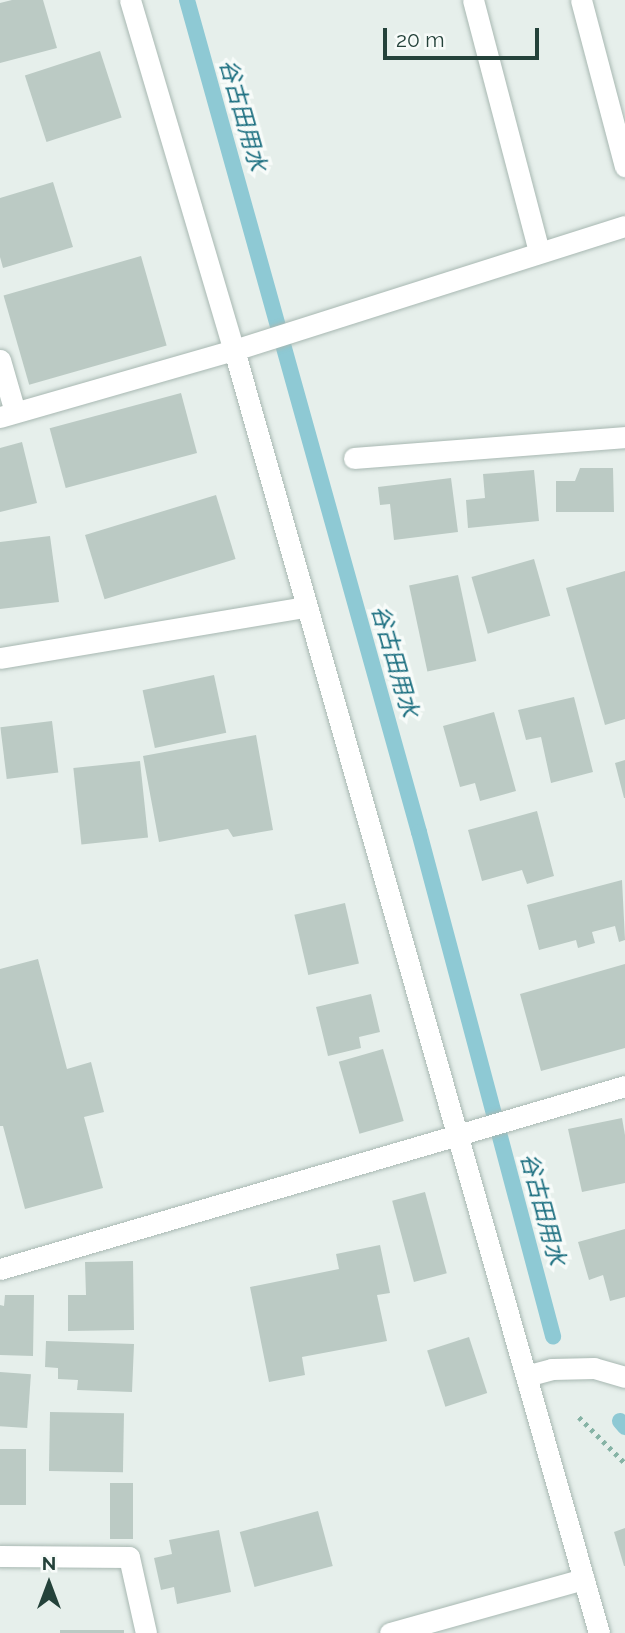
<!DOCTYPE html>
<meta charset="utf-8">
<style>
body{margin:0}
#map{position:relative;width:625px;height:1633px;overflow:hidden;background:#e6efeb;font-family:Raleway,"Noto Sans JP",sans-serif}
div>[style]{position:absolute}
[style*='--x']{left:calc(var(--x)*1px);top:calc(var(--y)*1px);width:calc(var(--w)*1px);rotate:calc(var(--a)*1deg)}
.stream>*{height:16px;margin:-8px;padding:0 8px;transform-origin:8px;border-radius:8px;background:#8ec9d4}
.building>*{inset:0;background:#bbcac4;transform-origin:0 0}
.path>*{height:4.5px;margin-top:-2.25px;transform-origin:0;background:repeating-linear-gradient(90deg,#86b3a5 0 3.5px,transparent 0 8.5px)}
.roads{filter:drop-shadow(0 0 2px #a8b8b2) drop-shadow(0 0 2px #a8b8b2)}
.service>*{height:21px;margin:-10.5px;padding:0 10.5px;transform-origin:10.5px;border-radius:10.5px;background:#fff}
.minor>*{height:21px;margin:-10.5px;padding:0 10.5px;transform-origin:10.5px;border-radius:10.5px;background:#fff}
.tertiary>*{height:21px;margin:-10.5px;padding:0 10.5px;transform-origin:10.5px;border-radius:10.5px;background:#fff}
span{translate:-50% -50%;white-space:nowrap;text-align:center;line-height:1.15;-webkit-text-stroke:7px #f7fbf9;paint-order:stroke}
.water-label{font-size:23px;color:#1c6f80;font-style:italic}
.north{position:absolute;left:14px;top:1549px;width:70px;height:70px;-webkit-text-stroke:5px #f7fbf9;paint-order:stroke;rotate:0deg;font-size:19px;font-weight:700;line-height:28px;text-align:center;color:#24423a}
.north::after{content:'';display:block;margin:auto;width:24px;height:32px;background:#24423a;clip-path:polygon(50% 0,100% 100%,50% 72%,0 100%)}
.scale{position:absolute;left:383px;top:28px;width:156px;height:32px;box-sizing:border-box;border:4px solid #24423a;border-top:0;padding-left:9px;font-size:21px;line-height:24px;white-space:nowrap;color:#24423a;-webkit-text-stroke:5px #f7fbf9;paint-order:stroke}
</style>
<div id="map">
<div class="stream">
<div style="--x:187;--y:0;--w:864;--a:74.42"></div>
<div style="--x:419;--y:832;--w:522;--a:75.11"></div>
<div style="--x:620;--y:1421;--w:8;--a:50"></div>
</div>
<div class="building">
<div style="clip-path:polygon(12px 0,43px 0,57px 48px,0 63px,0 3px)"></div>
<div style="left:100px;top:51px;width:70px;height:79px;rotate:72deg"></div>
<div style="clip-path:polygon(53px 182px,73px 247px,3px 268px,0 257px,0 198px)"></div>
<div style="left:141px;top:256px;width:93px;height:143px;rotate:74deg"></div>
<div style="left:181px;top:393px;width:62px;height:136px;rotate:75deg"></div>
<div style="clip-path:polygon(22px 442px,37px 503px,0 512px,0 448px)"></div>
<div style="clip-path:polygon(580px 468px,613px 468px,614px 512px,556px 512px,556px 481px,575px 481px)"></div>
<div style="clip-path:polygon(534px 470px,539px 521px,468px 528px,466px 500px,485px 498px,483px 474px)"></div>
<div style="clip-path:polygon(451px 478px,458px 532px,394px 540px,390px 504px,380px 505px,378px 487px)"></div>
<div style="left:216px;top:495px;width:67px;height:137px;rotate:73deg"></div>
<div style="clip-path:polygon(50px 536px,59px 602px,0 609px,0 542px)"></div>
<div style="left:534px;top:559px;width:59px;height:65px;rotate:74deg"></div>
<div style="clip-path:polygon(625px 571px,625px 719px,605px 725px,566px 588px)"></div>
<div style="left:458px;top:575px;width:88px;height:50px;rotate:78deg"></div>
<div style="left:214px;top:675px;width:59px;height:73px;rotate:78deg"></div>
<div style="clip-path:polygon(574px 697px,593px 772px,551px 783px,541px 737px,526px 740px,518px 710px)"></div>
<div style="clip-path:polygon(494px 712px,516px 791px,480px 801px,475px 783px,460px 787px,443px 726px)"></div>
<div style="left:52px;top:721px;width:52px;height:52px;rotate:83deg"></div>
<div style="clip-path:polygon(256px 735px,273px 830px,233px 837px,228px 829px,159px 842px,143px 756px)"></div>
<div style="clip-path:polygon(625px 760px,625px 798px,624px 798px,615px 763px)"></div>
<div style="left:140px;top:761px;width:77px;height:67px;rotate:84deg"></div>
<div style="clip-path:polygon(537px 811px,554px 876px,527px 884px,522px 870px,482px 881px,468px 830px)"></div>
<div style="clip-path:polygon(622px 880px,625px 940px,619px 942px,615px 926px,592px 932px,595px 943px,578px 948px,576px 940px,539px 950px,527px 905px)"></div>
<div style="left:345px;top:903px;width:62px;height:52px;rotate:77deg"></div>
<div style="clip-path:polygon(38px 959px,67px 1069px,91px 1062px,104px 1112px,84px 1117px,103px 1188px,25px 1209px,3px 1126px,0 1126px,0 969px)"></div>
<div style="clip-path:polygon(625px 964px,625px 1048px,541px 1071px,520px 994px)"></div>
<div style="clip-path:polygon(371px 994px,380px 1032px,359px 1037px,361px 1048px,328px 1056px,316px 1007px)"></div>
<div style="left:383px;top:1049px;width:75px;height:46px;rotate:74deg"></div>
<div style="clip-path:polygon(622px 1118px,625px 1135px,625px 1183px,582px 1192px,568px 1129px)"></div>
<div style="left:425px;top:1192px;width:84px;height:34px;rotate:75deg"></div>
<div style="clip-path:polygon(625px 1229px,625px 1297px,610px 1301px,603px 1275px,589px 1280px,578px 1242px)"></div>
<div style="clip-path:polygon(380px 1245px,390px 1293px,377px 1295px,387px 1341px,302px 1357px,305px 1375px,269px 1382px,250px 1287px,339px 1269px,336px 1254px)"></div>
<div style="clip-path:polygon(133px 1261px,134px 1330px,68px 1331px,68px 1295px,86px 1295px,85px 1262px)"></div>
<div style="clip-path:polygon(5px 1295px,34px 1295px,33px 1356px,0 1355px,0 1305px,4px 1306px)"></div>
<div style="left:469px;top:1337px;width:59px;height:44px;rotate:72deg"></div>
<div style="clip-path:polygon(46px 1341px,134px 1344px,132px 1392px,77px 1390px,78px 1380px,58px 1379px,58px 1368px,45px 1367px)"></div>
<div style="left:0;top:1372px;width:31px;height:54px;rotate:4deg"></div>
<div style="left:50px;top:1412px;width:74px;height:59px;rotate:1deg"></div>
<div style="left:0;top:1449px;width:26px;height:56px"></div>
<div style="left:110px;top:1483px;width:23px;height:56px"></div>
<div style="left:318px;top:1511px;width:57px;height:81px;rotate:75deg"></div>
<div style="clip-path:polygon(625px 1528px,625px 1566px,624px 1566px,614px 1532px)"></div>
<div style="clip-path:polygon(219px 1530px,231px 1592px,177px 1604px,174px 1587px,161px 1590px,154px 1558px,172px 1554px,169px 1540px)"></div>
<div style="left:60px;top:1630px;width:64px;height:3px"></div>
</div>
<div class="path">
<div style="--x:579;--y:1417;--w:65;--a:45"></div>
</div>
<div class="roads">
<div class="service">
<div style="--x:473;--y:0;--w:260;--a:75.3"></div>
<div style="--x:581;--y:0;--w:172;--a:75.2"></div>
</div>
<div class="minor">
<div style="--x:0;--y:360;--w:54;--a:73.9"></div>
<div style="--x:0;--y:417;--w:243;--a:-16"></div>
<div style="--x:234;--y:350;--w:410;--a:-17.6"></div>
<div style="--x:354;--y:458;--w:272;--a:-4.4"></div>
<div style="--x:0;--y:658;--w:309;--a:-9.5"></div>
<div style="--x:0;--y:1269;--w:651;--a:-16.32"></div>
<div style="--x:526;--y:1376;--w:27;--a:-15"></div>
<div style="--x:552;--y:1369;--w:42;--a:-1.4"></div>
<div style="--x:594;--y:1368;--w:32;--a:16"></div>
<div style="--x:0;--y:1556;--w:129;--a:0.4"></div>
<div style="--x:129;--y:1557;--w:78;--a:77.4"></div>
<div style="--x:390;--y:1633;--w:201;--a:-15.6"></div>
</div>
<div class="tertiary">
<div style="--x:130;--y:0;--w:365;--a:73.5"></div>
<div style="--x:234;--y:350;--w:1334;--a:74.12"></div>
</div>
</div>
<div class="water-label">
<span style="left:243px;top:115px;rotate:74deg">谷古田用水</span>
<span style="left:395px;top:661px;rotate:74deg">谷古田用水</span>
<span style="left:543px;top:1209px;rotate:75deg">谷古田用水</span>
</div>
<div class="north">N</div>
<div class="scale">20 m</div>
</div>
